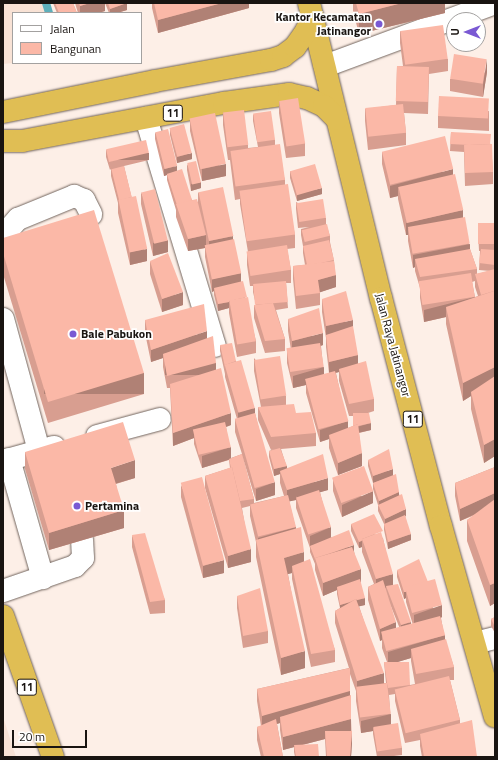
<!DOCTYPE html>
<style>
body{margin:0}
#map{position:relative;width:498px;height:760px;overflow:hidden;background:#fdefe7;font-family:"Titillium Web",sans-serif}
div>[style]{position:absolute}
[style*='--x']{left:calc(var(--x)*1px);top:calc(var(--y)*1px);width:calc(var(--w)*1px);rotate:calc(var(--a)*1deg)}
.built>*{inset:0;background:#f8e2d5}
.stream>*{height:8px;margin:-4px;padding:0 4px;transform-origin:4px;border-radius:4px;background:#5dafbb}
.roads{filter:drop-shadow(0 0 1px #72655e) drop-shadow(0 0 1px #72655e)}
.minor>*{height:22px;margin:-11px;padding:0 11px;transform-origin:11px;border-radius:11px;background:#fff}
.highway>*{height:22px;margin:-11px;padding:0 11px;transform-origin:11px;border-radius:11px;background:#e0be54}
.wall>*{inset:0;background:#d89e90}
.shaded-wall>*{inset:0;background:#b08175;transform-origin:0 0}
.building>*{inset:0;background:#fbb8a7;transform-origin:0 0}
.dots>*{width:11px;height:11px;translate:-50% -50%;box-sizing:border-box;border:2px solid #fff;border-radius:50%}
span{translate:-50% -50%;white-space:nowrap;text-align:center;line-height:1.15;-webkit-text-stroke:3.5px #fff;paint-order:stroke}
.shield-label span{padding:1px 3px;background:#fff;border:1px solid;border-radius:3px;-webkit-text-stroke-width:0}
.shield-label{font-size:11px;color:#191411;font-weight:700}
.poi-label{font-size:12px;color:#191411;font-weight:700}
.right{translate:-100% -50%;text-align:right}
.left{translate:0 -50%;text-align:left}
.street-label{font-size:12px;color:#191411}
.frame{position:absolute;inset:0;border:4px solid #191411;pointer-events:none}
.legend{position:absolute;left:12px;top:12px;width:130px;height:52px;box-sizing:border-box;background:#fff;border:1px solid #a3a1a0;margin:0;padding:5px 7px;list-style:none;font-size:12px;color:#191411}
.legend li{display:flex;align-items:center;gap:8px;height:20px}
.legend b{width:20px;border:1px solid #a3a1a0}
.north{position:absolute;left:446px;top:12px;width:40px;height:40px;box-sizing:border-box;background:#fff;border:1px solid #a3a1a0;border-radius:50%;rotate:270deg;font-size:11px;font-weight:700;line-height:16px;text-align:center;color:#191411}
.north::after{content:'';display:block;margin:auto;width:14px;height:18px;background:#7a59d3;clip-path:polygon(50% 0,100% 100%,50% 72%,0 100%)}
.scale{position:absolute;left:12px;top:730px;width:75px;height:18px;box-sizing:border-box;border:2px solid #191411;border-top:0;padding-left:5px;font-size:12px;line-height:14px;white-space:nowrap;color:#191411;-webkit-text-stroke:3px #fff;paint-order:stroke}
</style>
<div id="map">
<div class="built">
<div style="clip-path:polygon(3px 3px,46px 3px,49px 13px,13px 13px,13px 63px,3px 64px)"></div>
<div style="clip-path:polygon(3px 717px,5px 723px,16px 757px,3px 757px)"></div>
</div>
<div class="stream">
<div style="--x:46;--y:3;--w:10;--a:73"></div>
</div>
<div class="roads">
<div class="minor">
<div style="--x:325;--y:66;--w:181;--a:-20.3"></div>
<div style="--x:146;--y:118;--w:238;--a:73.2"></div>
<div style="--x:3;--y:236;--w:23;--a:-49"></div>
<div style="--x:18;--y:219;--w:61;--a:-22.3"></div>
<div style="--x:74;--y:196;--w:11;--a:22"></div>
<div style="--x:84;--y:200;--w:16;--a:63"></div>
<div style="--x:3;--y:319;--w:137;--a:74.7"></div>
<div style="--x:97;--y:436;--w:65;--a:-15.1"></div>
<div style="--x:9;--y:459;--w:124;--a:74.1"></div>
<div style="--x:3;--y:461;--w:53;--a:-15.4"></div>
<div style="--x:3;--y:591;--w:76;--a:-19.1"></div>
<div style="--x:75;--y:566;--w:11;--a:-45"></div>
<div style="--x:83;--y:558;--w:18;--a:-93"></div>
<div style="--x:475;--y:643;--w:21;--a:-14"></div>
</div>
<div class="highway">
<div style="--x:309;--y:3;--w:304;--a:76.3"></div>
<div style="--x:381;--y:298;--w:236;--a:75.3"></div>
<div style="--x:441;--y:526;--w:198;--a:74.2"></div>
<div style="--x:3;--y:112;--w:155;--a:-11.5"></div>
<div style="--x:155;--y:81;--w:118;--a:-10.3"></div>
<div style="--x:271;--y:60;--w:13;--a:-18"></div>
<div style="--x:283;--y:56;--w:15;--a:-37"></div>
<div style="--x:295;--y:47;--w:19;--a:-55"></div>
<div style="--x:306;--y:31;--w:15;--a:-62"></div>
<div style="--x:3;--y:141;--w:19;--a:0"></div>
<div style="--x:22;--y:141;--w:206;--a:-10.7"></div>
<div style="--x:224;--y:103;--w:66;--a:-7.9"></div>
<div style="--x:289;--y:94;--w:18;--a:13"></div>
<div style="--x:307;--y:98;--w:19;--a:25"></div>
<div style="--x:324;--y:106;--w:18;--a:45"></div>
<div style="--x:3;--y:616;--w:150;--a:70.5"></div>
</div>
</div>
<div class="wall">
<div style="clip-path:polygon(53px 3px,73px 3px,77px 13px,57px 13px)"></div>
<div style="clip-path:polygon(75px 3px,105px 3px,105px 11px,98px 13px,78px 13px)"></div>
<div style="clip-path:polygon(105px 3px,127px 3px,127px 10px,117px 13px,109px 13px)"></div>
<div style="clip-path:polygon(152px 3px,249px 3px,249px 8px,158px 33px,152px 8px)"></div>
<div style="clip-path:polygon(353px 3px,445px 3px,445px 13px,359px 34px,353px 11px)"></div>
<div style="clip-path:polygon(400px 31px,448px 59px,448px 71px,429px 74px,428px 114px,404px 113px,406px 133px,406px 145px,368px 150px,365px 121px,365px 109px,396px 105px,397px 66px,403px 66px,400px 43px)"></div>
<div style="clip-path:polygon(487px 72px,483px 97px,450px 91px,450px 79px)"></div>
<div style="clip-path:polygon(279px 101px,305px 143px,305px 156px,286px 158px,279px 113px)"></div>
<div style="clip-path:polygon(489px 111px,489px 131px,438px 128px,438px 116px)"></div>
<div style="clip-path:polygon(223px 112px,248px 145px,248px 148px,258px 147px,253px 121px,253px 114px,275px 140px,275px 145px,285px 180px,285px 185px,295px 235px,295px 248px,287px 249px,291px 270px,291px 283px,286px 283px,288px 308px,276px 310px,285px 339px,285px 351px,265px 353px,254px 318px,254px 305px,256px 305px,253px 292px,253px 286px,250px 286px,247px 265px,247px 252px,248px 252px,240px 204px,240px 199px,235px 200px,230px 160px,228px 160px,223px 125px)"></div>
<div style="clip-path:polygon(190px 119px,226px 176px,202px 181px,190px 131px)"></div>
<div style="clip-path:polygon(170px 128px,192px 159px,177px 163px,170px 135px)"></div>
<div style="clip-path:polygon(155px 132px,177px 171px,192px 200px,198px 202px,198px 192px,233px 239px,241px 281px,256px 341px,256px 353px,237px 357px,229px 313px,229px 308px,218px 311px,214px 295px,214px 291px,212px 292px,205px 257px,205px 248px,188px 251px,176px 217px,176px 210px,167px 180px,167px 175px,164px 176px,155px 139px)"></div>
<div style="clip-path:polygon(451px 132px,491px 144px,493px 172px,493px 184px,465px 186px,464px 152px,450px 151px)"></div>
<div style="clip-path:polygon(106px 150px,149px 160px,124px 166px,147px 261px,130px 265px,118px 213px,118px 203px,111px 176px,111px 169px,110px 170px,106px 157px)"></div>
<div style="clip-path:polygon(evenodd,382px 152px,453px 175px,470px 249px,477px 269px,477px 274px,490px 271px,479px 270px,480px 251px,479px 251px,478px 231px,495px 223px,495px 456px,484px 463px,471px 409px,471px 396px,463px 401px,446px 324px,446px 317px,424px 322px,420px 298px,420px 288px,415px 271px,415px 267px,413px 268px,408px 241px,408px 235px,406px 235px,398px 199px,398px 196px,390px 198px,382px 164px,382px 152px,475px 281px,475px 287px,478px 296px,475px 297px,472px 282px,475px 281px)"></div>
<div style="clip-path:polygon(187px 164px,201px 188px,191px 191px,187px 170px)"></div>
<div style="clip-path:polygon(290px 171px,322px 194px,297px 201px,290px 178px)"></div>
<div style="clip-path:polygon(141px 192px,168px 252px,153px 256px,141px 204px)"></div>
<div style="clip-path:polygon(296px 202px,326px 218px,326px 224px,330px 236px,330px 242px,334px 261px,336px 287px,320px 292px,320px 305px,296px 309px,293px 279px,293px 266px,305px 265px,303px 253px,303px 246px,301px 235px,301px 229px,309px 227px,298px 228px,296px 209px)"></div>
<div style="clip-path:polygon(3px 238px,144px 394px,48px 423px,3px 274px)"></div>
<div style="clip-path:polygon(150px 261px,183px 305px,162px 312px,150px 274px)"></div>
<div style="clip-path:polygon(evenodd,322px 299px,353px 329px,358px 363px,374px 399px,374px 411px,368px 413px,371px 430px,359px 433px,362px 466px,338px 475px,329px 448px,329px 439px,320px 442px,306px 393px,306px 385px,293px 388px,287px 363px,287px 351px,291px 350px,288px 331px,288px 319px,323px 345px,321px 346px,324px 375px,329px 373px,326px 347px,326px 338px,322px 312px,322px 299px,339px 372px,339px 381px,349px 416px,353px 416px,353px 426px,348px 428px,336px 373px,339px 372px)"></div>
<div style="clip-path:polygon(evenodd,145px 320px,207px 338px,231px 425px,226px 427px,231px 458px,242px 454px,235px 432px,235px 419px,237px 419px,225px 377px,225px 374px,220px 351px,220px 345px,236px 361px,255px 413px,275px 495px,256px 501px,242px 455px,254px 499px,254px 503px,284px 496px,280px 483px,280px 474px,274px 476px,269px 457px,269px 451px,274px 449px,271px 450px,258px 420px,258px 407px,261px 407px,254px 371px,254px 358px,286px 396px,286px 405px,316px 433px,316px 446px,281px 449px,287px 468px,328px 490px,320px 492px,331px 537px,354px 551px,365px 605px,359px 606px,384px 683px,386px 683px,384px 662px,387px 662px,382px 648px,382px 640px,380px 641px,368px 600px,368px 587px,374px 584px,362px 552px,362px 547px,359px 548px,351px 531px,351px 524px,383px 538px,393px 585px,411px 626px,413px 625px,406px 602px,406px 598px,404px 599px,397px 577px,397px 570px,442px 617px,441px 618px,445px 640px,454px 667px,454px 680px,450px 680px,460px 720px,460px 723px,477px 757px,422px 757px,420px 746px,420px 740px,405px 743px,395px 701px,395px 694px,389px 695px,391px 724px,402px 748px,402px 755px,394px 756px,407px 757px,377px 757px,373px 734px,373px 731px,361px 733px,356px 701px,356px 691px,350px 674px,350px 695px,352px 743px,351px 757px,326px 757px,325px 739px,302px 745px,319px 757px,295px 757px,294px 752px,294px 747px,283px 750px,280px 730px,280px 723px,277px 724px,283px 757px,261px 757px,257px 740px,257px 727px,261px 726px,257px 701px,257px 689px,349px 668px,335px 623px,335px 611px,340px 608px,337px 594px,337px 590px,323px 596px,315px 570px,315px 564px,310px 552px,310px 548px,296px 508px,296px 500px,289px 501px,304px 562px,335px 650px,335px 662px,311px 667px,292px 579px,292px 573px,288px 574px,305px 668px,281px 675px,256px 557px,256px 542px,250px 516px,250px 506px,242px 508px,251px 562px,228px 568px,205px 488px,205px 476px,230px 468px,229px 460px,202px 468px,194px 444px,194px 438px,173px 446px,170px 388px,167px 388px,163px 367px,163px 358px,151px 362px,145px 333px,145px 320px,390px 604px,400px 629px,396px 630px,390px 604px,145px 320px,411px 658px,411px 661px,415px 684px,410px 685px,397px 662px,411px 658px)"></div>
<div style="clip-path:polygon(25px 452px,135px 478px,116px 484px,124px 528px,49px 550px,25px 469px)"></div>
<div style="clip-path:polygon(368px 460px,393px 475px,406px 516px,405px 516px,411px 540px,388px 549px,384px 530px,384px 524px,378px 511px,378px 505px,373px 489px,373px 483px,368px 466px)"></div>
<div style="clip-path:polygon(495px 467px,495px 603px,490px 606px,467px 541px,467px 520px,475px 515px,460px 521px,455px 496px,455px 483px)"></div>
<div style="clip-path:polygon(333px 479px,373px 503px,342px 517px,333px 491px)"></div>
<div style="clip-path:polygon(181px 485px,224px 573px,203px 578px,181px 497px)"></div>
<div style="clip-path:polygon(132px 535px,165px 600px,165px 613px,150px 614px,132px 547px)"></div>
<div style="clip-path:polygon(237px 596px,268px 631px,268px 643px,243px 648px,237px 608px)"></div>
<div style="clip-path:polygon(495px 617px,495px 648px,494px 646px,495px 633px,491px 626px,491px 619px)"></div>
</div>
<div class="shaded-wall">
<div style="clip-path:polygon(90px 3px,105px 3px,105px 11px,98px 13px,80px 13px,80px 6px)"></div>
<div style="clip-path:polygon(127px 3px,127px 10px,117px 13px,110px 13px,110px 9px)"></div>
<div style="clip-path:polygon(222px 3px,249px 3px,249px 8px,158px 33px,158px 20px)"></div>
<div style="clip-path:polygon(402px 3px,445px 3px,445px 13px,359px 34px,359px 14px)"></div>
<div style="clip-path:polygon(487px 59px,487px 72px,483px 97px,483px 85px)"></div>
<div style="left:149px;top:153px;width:7px;height:40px;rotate:90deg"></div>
<div style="clip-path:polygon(192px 153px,192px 159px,177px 163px,177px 157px)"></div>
<div style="clip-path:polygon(226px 164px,226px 176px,202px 181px,202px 169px)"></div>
<div style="clip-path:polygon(177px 166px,177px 173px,167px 174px,167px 175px,164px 176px,164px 169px)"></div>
<div style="clip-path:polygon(453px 169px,453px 182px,398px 187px,398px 196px,390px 198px,390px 186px)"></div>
<div style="clip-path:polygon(201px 182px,201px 188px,191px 191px,191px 184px)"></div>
<div style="clip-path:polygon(322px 188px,322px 194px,297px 201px,297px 194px)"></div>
<div style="clip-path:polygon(463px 210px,463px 222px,408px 229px,408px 235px,406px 235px,406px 223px)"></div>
<div style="clip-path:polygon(206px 235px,206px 247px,205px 245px,205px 248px,188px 251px,188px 239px)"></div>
<div style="clip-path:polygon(233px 236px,233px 248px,209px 254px,209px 241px)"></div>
<div style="clip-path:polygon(168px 240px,168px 252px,153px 256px,153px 243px)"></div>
<div style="clip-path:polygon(470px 244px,470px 256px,415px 259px,415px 267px,413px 268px,413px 255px)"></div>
<div style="clip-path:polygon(147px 249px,147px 261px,130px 265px,130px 252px)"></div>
<div style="clip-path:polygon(241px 273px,241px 286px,214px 288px,214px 291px,212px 292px,212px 279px)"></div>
<div style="clip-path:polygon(336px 275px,336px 287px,318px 293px,318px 280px)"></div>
<div style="clip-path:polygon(183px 292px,183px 305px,162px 312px,162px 299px)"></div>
<div style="clip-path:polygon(475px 297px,475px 309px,446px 307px,446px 317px,424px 322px,424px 310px)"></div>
<div style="clip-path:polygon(229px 302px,229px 308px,218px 311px,218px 304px)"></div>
<div style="clip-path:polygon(353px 320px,353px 332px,326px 335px,326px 326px)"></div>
<div style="clip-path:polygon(207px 331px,207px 343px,163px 354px,163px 358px,151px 362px,151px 350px)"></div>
<div style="clip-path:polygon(323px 333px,323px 345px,292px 354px,292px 341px)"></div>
<div style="clip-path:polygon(358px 355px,358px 368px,339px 369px,339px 372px,329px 374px,329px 362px)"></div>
<div style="left:216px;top:363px;width:12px;height:51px;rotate:90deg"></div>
<div style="clip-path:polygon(324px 367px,324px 380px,306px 381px,306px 385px,293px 388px,293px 376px)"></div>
<div style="clip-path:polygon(495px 367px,495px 384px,471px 392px,471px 396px,463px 401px,463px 383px)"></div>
<div style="left:144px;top:373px;width:21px;height:100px;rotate:90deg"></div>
<div style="clip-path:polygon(255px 408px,255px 420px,238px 425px,238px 412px)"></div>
<div style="clip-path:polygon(231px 413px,231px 425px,196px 438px,194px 432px,194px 438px,173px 446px,173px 433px)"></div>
<div style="clip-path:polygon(348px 421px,348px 433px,329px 435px,329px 439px,320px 442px,320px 430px)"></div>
<div style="clip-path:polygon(371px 423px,371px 430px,353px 434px,353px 428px)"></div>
<div style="clip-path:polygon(495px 439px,495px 456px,484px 463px,484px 445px)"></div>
<div style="clip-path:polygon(231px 447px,231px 459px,202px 468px,202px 456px)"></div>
<div style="clip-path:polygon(362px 453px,362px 466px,338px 475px,338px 463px)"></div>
<div style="clip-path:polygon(135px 460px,135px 478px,111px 485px,111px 468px)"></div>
<div style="clip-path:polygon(287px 466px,287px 472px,280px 471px,280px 474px,274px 476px,274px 469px)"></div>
<div style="clip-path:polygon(393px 469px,393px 476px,373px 483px,373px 476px)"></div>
<div style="clip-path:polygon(328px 478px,328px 490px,297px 499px,296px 496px,296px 500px,287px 502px,287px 490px)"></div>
<div style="clip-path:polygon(275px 482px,275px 495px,256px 501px,256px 489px)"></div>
<div style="clip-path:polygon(373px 491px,373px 503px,342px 517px,342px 505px)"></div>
<div style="clip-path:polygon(399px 492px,399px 498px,379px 508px,379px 501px)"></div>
<div style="clip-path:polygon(495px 493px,495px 505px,460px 521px,460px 509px)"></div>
<div style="clip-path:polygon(406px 509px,406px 516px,385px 526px,385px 519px)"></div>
<div style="clip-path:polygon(124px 510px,124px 528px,49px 550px,49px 533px)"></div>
<div style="clip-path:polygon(296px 527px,296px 539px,258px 550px,258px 538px)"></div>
<div style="clip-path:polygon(331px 527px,331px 540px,310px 546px,310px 536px)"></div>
<div style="clip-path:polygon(411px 534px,411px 540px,388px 549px,388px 542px)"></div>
<div style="clip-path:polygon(362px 541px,362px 547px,359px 548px,359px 542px)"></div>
<div style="clip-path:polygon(354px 545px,354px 551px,315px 559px)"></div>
<div style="clip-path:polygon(251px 549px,251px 562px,228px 568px,228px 556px)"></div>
<div style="clip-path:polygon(304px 552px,304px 569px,292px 566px,292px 573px,284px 575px,284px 558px)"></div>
<div style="clip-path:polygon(224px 560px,224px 573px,203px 578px,203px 566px)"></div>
<div style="clip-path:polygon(361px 569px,361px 582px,337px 587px,337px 590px,323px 596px,323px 583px)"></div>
<div style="clip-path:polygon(393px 574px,393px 586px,386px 586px,386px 588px,376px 591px,376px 579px)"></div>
<div style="clip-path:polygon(495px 583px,495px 603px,490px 606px,490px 585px)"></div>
<div style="clip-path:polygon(404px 592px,406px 592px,406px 598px,404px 599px)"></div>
<div style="clip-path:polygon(365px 598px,365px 605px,340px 611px,340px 605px)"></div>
<div style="clip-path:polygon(442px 605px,442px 617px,414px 627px,414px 615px)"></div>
<div style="clip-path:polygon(396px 622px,396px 634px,382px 635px,382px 640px,380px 641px,380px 629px)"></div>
<div style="clip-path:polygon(411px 622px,411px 629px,401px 632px,401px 625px)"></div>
<div style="clip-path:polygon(445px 635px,445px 647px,411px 649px,411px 658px,388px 665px,388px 652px)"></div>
<div style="clip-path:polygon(305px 651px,305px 668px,281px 675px,281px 658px)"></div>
<div style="clip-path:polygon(350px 668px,350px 703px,280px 717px,280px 723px,262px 728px,262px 716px)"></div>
<div style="clip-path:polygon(384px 673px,384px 686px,357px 694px,357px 681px)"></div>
<div style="clip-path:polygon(391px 714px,391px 726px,373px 728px,373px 731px,361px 733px,361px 721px)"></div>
<div style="clip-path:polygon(351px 719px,351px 732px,325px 731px,325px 739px,283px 750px,283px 737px)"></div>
<div style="clip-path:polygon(352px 731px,352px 743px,351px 757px,350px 757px)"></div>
</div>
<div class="building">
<div style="clip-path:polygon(55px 3px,73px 3px,77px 13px,59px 13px)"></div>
<div style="clip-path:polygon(79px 3px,90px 3px,80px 6px)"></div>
<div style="clip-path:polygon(108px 3px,127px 3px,110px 9px)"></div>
<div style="clip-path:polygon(154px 3px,222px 3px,158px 20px)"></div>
<div style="clip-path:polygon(356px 3px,402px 3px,359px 14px)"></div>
<div style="left:443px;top:25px;width:34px;height:43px;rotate:82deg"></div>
<div style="left:454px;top:54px;width:33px;height:25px;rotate:9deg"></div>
<div style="left:397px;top:66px;width:32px;height:35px;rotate:2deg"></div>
<div style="left:439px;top:96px;width:50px;height:20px;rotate:3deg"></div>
<div style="left:298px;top:98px;width:46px;height:19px;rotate:81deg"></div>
<div style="left:403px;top:104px;width:29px;height:38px;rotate:84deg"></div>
<div style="left:244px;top:110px;width:35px;height:21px;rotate:83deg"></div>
<div style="left:271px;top:111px;width:29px;height:18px;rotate:82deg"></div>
<div style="left:215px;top:113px;width:52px;height:26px;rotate:78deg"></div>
<div style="left:184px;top:124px;width:30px;height:15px;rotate:75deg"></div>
<div style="left:168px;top:129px;width:38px;height:13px;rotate:76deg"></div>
<div style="clip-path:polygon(451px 132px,491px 134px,490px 144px,469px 145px,450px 144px)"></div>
<div style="left:445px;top:136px;width:34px;height:65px;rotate:76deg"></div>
<div style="left:146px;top:140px;width:13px;height:41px;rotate:77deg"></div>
<div style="left:280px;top:144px;width:36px;height:50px;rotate:82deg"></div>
<div style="left:492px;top:144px;width:28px;height:28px;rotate:88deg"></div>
<div style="left:196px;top:161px;width:22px;height:9px;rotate:77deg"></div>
<div style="left:315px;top:164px;width:25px;height:26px;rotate:74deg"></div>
<div style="left:124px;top:166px;width:32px;height:13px;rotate:76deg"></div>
<div style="left:182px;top:169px;width:33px;height:16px;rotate:72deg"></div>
<div style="left:455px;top:174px;width:37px;height:58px;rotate:77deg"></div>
<div style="left:288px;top:184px;width:51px;height:49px;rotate:82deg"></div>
<div style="left:223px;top:187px;width:50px;height:25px;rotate:78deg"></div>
<div style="left:155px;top:189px;width:53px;height:14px;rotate:76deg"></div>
<div style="left:136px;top:196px;width:54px;height:18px;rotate:78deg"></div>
<div style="clip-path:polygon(197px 199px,206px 235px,188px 239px,176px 204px)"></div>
<div style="left:323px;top:199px;width:19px;height:27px;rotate:81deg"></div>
<div style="clip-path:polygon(94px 210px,144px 373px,48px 402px,3px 253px,3px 238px)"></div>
<div style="left:465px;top:217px;width:27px;height:58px;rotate:80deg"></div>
<div style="left:495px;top:223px;width:21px;height:17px;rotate:90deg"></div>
<div style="left:327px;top:224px;width:12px;height:26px;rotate:76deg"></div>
<div style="left:234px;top:239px;width:35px;height:30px;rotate:78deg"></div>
<div style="clip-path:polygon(329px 240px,334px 260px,321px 263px,307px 265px,303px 246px)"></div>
<div style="left:287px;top:245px;width:25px;height:41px;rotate:81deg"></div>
<div style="clip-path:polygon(470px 249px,477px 269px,420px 277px,415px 259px)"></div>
<div style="clip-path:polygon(481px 249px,495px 250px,495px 265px,479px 263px)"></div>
<div style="clip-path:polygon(168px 253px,183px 292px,162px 299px,150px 261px)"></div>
<div style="clip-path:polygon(334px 261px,336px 275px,318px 280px,320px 293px,296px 296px,293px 266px)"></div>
<div style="clip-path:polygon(495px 269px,495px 292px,494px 291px,481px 295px,475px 274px)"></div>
<div style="left:471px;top:273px;width:24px;height:53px;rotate:81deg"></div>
<div style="clip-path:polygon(243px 281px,247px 297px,229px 301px,229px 302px,218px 304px,214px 288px)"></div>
<div style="left:286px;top:281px;width:21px;height:33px;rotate:85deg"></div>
<div style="clip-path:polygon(346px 291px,353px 320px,326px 326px,322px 299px)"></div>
<div style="clip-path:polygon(494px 291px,495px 294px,495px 367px,463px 383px,446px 307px)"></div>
<div style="left:248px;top:297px;width:45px;height:19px;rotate:80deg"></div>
<div style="clip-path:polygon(273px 303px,285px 339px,265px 341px,254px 305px)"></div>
<div style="clip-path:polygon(204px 304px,207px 331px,151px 350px,145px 320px)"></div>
<div style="clip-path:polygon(319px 308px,323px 333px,292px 341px,288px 319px)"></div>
<div style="clip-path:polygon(353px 326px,358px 355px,329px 362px,326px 335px)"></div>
<div style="clip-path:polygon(213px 336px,216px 363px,167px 376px,163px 354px)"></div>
<div style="clip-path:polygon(232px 343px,236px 361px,225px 365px,225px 367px,220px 345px)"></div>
<div style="left:320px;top:343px;width:24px;height:34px;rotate:81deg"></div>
<div style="left:280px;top:356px;width:40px;height:26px;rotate:81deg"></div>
<div style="left:241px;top:360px;width:50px;height:17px;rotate:74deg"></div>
<div style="clip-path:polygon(366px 361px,374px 399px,349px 404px,339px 369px)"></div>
<div style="clip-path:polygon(221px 368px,231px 413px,173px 433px,170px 384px)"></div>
<div style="left:335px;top:371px;width:52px;height:31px;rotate:75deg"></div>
<div style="clip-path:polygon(495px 376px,495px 439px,484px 445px,471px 392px)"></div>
<div style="clip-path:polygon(294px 404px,296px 413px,311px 412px,316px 433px,271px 437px,258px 407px)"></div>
<div style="left:255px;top:413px;width:72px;height:21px;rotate:74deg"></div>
<div style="clip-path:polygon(353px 413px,369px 413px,371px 423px,358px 426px,358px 424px,353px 426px)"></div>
<div style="clip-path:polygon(123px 422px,135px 460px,111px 468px,124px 510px,49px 533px,25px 452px)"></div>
<div style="left:225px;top:422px;width:26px;height:33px;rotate:77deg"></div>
<div style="clip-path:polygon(358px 424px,362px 453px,338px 463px,329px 435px)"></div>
<div style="clip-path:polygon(280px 448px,287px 466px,274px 469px,269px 451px)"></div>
<div style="clip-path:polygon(389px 449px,393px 469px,373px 476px,368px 460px)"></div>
<div style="clip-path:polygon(242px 454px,254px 499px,240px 501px,232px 467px,231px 468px,229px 459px)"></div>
<div style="clip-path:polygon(323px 454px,328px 478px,287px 490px,280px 471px)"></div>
<div style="left:364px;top:466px;width:27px;height:34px;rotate:70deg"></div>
<div style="clip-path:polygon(232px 467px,251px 549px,228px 556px,205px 476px)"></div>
<div style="clip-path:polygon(495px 467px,495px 493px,460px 509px,455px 483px)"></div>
<div style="clip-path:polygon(396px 474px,399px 492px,379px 501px,373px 483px)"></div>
<div style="left:202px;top:477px;width:86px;height:22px;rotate:75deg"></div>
<div style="left:319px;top:490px;width:39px;height:24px;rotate:72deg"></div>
<div style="clip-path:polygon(402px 494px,406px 509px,385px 519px,378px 505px)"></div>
<div style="left:288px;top:495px;width:33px;height:39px;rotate:76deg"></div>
<div style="clip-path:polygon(495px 499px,495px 583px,490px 585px,467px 520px)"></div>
<div style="clip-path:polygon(374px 514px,383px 531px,362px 539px,363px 540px,359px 542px,351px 524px)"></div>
<div style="clip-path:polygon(405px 515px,411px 534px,388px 542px,384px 524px)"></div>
<div style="clip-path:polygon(301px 527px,304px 552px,284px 558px,305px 651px,281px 658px,256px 540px)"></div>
<div style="clip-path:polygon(349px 530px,354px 545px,334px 552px,315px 558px,315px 559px,310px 546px)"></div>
<div style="clip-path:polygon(381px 532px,393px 574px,376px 579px,362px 539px)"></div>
<div style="clip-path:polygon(145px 533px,165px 600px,150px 602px,132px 535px)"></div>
<div style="clip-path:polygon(352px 547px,361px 569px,323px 583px,315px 558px)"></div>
<div style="clip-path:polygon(310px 559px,335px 650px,311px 654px,292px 566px)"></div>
<div style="clip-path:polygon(419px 559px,428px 582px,406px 590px,406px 592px,404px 592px,397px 570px)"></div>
<div style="clip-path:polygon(360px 579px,365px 598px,357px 600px,356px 599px,350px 602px,340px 605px,337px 587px)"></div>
<div style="left:435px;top:579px;width:27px;height:31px;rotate:75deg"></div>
<div style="clip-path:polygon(383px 580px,396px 622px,380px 629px,368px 587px)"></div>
<div style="clip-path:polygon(398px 584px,411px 622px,401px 625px,386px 586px)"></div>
<div style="clip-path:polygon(260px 588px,268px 631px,243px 636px,237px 596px)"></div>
<div style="clip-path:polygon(356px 599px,384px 673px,357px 681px,335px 611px)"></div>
<div style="left:440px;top:616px;width:20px;height:61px;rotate:75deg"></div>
<div style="clip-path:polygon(495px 617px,495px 627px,491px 619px)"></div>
<div style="clip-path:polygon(446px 639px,454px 667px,416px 674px,411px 649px)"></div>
<div style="clip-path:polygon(384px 662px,409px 662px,410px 685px,388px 688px,387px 683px)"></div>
<div style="clip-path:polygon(350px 668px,350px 691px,262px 716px,257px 689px)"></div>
<div style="left:449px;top:676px;width:45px;height:56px;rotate:76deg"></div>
<div style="left:387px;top:683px;width:31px;height:31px;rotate:83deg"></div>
<div style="clip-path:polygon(351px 695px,351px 719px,283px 737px,280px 717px)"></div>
<div style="clip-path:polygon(276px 719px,283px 757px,264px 757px,257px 727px)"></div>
<div style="clip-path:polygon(472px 720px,477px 757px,424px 757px,420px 734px)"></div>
<div style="left:398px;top:723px;width:25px;height:25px;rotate:81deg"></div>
<div style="clip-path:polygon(325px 731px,352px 731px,350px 757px,327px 757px)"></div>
<div style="clip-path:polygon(318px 744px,319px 757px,296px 757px,294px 745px)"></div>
<div style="left:387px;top:756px;width:20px;height:1px"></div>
</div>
<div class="dots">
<div style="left:379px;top:24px;background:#7a59d3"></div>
<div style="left:73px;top:334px;background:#7a59d3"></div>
<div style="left:77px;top:506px;background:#7a59d3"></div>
</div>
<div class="shield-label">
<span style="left:173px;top:113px">11</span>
<span style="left:413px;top:419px">11</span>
<span style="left:27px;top:687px">11</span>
</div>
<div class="poi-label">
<span class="right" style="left:371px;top:24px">Kantor Kecamatan<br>Jatinangor</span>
<span class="left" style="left:81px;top:334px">Bale Pabukon</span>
<span class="left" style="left:85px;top:506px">Pertamina</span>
</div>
<div class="street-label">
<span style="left:393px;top:345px;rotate:75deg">Jalan Raya Jatinangor</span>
</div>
<div class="frame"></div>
<ul class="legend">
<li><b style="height:5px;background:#fff"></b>Jalan</li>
<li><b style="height:11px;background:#fbb8a7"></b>Bangunan</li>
</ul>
<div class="north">U</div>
<div class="scale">20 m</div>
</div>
